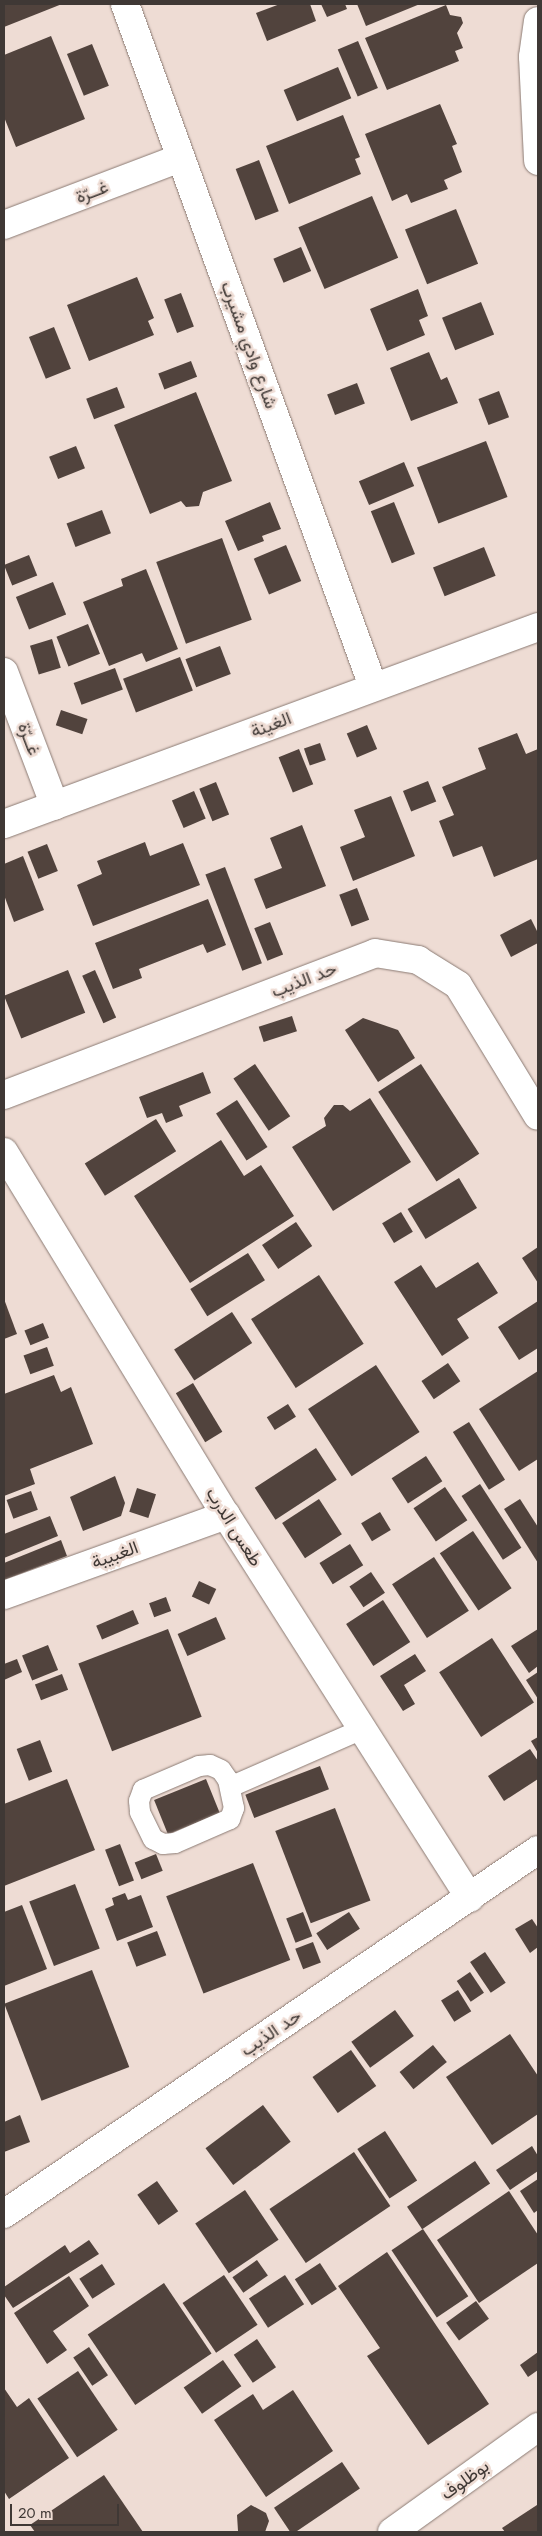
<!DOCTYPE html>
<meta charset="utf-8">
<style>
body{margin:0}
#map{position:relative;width:542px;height:2536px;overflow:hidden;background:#eedcd4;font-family:Jost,Vazirmatn,sans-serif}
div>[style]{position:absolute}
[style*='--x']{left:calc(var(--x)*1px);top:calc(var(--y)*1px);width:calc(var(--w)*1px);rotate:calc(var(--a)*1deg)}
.building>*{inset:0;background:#51433d;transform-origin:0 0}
.roads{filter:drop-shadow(0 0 1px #8b7b74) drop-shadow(0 0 1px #8b7b74)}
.lane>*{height:20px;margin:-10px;padding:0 10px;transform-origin:10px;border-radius:10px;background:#fff}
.street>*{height:28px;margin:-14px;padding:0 14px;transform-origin:14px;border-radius:14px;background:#fff}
span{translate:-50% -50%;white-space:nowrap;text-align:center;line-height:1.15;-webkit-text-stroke:5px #eedcd4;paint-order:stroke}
.street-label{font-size:18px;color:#3f3835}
.frame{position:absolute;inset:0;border:5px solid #3f3835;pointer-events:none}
.scale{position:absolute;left:10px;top:2504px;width:109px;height:22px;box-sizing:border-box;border:2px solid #3f3835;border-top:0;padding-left:6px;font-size:15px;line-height:18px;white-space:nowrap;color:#3f3835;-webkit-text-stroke:4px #eedcd4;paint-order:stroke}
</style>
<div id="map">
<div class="building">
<div style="clip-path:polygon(4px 4px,62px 4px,4px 27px)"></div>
<div style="clip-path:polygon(280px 4px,310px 4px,316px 21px,267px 41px,256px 13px)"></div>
<div style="clip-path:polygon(321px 4px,345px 4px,347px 9px,327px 17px)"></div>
<div style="clip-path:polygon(357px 4px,420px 4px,366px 26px)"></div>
<div style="clip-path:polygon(446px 5px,450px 15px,461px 17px,463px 23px,457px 33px,463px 48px,455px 51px,459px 61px,387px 90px,365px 38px)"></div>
<div style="clip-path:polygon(51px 36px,85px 119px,16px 147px,4px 117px,4px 55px)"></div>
<div style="left:358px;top:41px;width:51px;height:22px;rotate:67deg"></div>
<div style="left:92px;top:44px;width:45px;height:27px;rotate:68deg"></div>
<div style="left:338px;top:67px;width:34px;height:59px;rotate:67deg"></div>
<div style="clip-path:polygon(440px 104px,457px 144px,452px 146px,462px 172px,444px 180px,448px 189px,411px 203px,407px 194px,392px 201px,365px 134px)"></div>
<div style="clip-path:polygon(343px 115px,360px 157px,355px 159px,361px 174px,289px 204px,266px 146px)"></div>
<div style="left:259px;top:160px;width:55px;height:25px;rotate:69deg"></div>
<div style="left:372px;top:196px;width:67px;height:80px;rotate:67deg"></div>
<div style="left:456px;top:209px;width:59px;height:55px;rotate:68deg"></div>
<div style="left:301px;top:247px;width:26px;height:30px;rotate:67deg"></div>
<div style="clip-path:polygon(137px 277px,154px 318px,148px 321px,154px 335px,89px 361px,67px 305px)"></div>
<div style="clip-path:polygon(418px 289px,428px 316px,419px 320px,425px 335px,387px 351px,370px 309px)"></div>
<div style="left:181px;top:293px;width:36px;height:18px;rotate:69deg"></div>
<div style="left:481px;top:302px;width:35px;height:42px;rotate:68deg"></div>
<div style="left:54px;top:327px;width:45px;height:27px;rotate:68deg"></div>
<div style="clip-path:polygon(429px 352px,441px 380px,447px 377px,458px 403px,411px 421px,390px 368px)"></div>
<div style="left:191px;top:361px;width:17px;height:35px;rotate:69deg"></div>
<div style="left:357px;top:383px;width:22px;height:32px;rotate:69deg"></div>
<div style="left:117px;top:387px;width:22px;height:33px;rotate:69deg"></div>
<div style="left:499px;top:391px;width:28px;height:22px;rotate:69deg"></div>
<div style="clip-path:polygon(196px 392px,232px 481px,203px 492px,199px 506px,186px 507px,181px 501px,150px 514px,114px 425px)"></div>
<div style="left:486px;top:441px;width:60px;height:74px;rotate:69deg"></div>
<div style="left:76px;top:446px;width:24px;height:29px;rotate:68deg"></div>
<div style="left:404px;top:462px;width:26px;height:49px;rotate:67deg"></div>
<div style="clip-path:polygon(270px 502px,281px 529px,262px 536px,264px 541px,238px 551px,225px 521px)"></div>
<div style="left:394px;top:502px;width:56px;height:25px;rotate:68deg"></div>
<div style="left:102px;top:510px;width:25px;height:38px;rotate:69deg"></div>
<div style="left:222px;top:538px;width:87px;height:70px;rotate:70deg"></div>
<div style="left:286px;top:545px;width:39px;height:35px;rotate:67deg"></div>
<div style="left:484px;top:547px;width:31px;height:55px;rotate:68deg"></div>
<div style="left:29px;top:555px;width:22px;height:27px;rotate:68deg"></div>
<div style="clip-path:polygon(146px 569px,178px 649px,146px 662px,142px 653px,109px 666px,83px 602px,123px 586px,121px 579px)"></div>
<div style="left:53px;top:582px;width:35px;height:40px;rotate:68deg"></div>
<div style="left:88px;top:624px;width:32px;height:34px;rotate:68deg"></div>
<div style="left:52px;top:639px;width:30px;height:23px;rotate:73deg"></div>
<div style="left:220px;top:646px;width:30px;height:37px;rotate:69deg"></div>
<div style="left:180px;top:657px;width:36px;height:61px;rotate:69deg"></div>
<div style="left:115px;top:668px;width:23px;height:44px;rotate:70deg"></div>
<div style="left:61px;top:710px;width:28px;height:16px;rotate:19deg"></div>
<div style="left:367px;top:725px;width:26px;height:22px;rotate:67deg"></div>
<div style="clip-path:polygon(517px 733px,526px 754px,538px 749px,538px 859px,494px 877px,482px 846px,453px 857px,439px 821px,454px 815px,442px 787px,486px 769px,478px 748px)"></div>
<div style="left:320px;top:743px;width:18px;height:17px;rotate:71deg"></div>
<div style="left:299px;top:749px;width:38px;height:22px;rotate:68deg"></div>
<div style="left:428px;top:781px;width:22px;height:27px;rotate:68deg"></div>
<div style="left:216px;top:782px;width:35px;height:18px;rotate:68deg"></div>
<div style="left:194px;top:791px;width:30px;height:24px;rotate:67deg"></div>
<div style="clip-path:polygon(391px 796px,415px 856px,353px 881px,340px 847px,365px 837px,354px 810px)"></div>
<div style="clip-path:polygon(302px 825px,326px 886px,266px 909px,254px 879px,282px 868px,270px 838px)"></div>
<div style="clip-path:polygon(145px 842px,150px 856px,183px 843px,200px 885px,93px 926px,77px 885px,102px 874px,97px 861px)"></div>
<div style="left:47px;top:844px;width:29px;height:21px;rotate:68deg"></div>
<div style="clip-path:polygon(23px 856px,44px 910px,14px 922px,4px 895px,4px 864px)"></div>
<div style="left:225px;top:867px;width:103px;height:21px;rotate:69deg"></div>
<div style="left:357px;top:888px;width:34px;height:19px;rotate:69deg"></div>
<div style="clip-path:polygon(208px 899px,226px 945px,207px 953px,203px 944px,139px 969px,142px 978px,113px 989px,95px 943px)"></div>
<div style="clip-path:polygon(531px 919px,538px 933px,538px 943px,511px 957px,500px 935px)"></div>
<div style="left:270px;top:922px;width:35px;height:17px;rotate:68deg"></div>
<div style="left:68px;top:970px;width:46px;height:69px;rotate:68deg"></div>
<div style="left:95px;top:970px;width:52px;height:14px;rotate:66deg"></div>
<div style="left:292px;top:1016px;width:16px;height:35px;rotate:72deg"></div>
<div style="clip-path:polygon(363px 1018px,398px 1030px,415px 1058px,378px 1082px,345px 1030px)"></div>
<div style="left:255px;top:1064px;width:63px;height:26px;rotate:56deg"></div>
<div style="left:421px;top:1064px;width:107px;height:51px;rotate:57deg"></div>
<div style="clip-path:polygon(203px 1072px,211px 1093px,179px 1106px,183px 1116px,166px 1123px,162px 1113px,147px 1118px,139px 1097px)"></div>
<div style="clip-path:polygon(370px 1098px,411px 1162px,333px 1211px,292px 1147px,326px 1126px,324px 1118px,334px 1105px,343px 1105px,350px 1111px)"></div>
<div style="left:237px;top:1100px;width:56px;height:25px;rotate:57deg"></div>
<div style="left:156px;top:1119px;width:38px;height:84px;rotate:58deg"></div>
<div style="clip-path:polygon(221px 1140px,244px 1176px,261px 1165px,294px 1216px,190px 1283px,134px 1196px)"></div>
<div style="left:459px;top:1178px;width:35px;height:60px;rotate:59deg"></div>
<div style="left:401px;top:1212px;width:23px;height:22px;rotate:59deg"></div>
<div style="left:296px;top:1222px;width:29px;height:41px;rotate:56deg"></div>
<div style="clip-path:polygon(538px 1247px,538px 1283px,522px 1258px)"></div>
<div style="left:248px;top:1253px;width:32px;height:68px;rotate:58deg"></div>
<div style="clip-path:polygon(478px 1262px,498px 1293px,457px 1319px,469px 1338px,442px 1356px,394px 1282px,421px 1265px,436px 1288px)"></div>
<div style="left:319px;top:1275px;width:82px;height:81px;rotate:57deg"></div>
<div style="clip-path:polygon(4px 1299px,17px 1334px,4px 1339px)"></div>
<div style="clip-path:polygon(538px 1301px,538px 1348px,519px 1360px,498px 1327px)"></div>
<div style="left:232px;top:1312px;width:37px;height:69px;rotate:57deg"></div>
<div style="left:43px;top:1323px;width:16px;height:20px;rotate:68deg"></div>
<div style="left:47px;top:1347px;width:20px;height:25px;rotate:70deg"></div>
<div style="left:448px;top:1363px;width:22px;height:32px;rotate:56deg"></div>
<div style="left:376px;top:1365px;width:80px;height:81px;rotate:57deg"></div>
<div style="clip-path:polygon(538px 1371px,538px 1459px,519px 1471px,479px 1409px)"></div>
<div style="clip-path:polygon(54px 1375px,61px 1392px,71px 1387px,93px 1444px,30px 1469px,35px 1484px,4px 1496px,4px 1394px)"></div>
<div style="left:193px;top:1383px;width:57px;height:20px;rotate:59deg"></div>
<div style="left:288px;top:1404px;width:15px;height:25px;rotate:58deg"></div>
<div style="left:469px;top:1422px;width:68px;height:19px;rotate:58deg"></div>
<div style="left:316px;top:1448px;width:38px;height:73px;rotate:57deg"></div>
<div style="left:426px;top:1456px;width:30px;height:41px;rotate:57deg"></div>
<div style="clip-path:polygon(115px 1476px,125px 1503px,121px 1516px,83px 1531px,70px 1497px)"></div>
<div style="left:480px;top:1484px;width:76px;height:22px;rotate:57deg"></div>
<div style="left:445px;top:1487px;width:40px;height:38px;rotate:56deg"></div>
<div style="left:137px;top:1488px;width:20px;height:25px;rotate:18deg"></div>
<div style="left:31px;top:1491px;width:20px;height:26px;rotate:70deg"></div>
<div style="left:319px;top:1499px;width:42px;height:44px;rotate:57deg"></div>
<div style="clip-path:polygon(520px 1499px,538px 1527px,538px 1563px,504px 1509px)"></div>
<div style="left:380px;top:1512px;width:21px;height:22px;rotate:59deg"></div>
<div style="clip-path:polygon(50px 1516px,58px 1536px,4px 1558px,4px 1534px)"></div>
<div style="left:473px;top:1531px;width:69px;height:40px;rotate:56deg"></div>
<div style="clip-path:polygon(61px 1540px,67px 1556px,4px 1580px,4px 1563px)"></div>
<div style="left:350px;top:1544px;width:25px;height:36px;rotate:58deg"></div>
<div style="left:434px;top:1557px;width:64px;height:50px;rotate:57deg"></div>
<div style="left:371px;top:1572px;width:25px;height:26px;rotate:56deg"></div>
<div style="left:199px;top:1581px;width:19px;height:17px;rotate:25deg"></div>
<div style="left:166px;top:1597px;width:15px;height:18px;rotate:70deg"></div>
<div style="left:383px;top:1600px;width:50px;height:44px;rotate:57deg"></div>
<div style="left:133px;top:1610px;width:15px;height:40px;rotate:67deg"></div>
<div style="left:216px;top:1617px;width:24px;height:42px;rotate:66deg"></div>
<div style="left:168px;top:1629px;width:94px;height:96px;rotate:69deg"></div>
<div style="clip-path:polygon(538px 1629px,538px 1666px,529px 1673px,511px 1646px)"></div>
<div style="left:492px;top:1638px;width:77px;height:63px;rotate:57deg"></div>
<div style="left:48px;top:1645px;width:27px;height:28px;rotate:68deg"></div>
<div style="clip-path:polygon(415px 1654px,426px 1671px,404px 1685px,415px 1704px,403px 1711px,380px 1676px)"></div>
<div style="clip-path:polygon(17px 1659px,22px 1672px,4px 1680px,4px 1664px)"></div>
<div style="clip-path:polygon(538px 1672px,538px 1699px,526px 1680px)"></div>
<div style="left:62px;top:1674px;width:17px;height:29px;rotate:69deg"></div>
<div style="clip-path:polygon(538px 1737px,538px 1753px,531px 1741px)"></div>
<div style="left:40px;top:1740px;width:34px;height:25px;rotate:69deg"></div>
<div style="clip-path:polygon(530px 1749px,538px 1761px,538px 1779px,504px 1801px,488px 1776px)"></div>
<div style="left:320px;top:1766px;width:25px;height:80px;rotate:69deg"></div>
<div style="clip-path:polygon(67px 1779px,95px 1850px,4px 1886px,4px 1804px)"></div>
<div style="left:206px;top:1779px;width:37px;height:56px;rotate:68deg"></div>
<div style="left:335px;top:1808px;width:99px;height:64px;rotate:69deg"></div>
<div style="left:120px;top:1844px;width:39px;height:16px;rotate:69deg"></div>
<div style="left:156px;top:1854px;width:18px;height:23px;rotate:68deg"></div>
<div style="left:253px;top:1863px;width:104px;height:93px;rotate:69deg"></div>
<div style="left:75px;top:1884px;width:69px;height:49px;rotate:69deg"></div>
<div style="clip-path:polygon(125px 1893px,128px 1900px,141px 1895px,153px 1927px,117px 1941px,105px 1909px,114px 1905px,112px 1898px)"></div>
<div style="clip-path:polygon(22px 1905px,47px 1969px,4px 1986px,4px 1912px)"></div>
<div style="left:303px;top:1912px;width:26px;height:18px;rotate:69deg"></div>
<div style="left:349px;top:1912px;width:20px;height:39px;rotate:57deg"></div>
<div style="clip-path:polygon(532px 1919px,538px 1928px,538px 1947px,530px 1953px,515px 1929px)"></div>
<div style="left:157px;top:1931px;width:26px;height:32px;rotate:69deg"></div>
<div style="left:313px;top:1942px;width:22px;height:19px;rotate:69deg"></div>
<div style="left:485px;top:1952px;width:37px;height:18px;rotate:56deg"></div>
<div style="left:92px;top:1970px;width:104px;height:94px;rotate:69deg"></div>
<div style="left:470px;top:1972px;width:25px;height:16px;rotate:56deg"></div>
<div style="left:458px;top:1990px;width:25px;height:20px;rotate:58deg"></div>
<div style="left:395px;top:2010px;width:32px;height:54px;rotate:54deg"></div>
<div style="clip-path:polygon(510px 2034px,538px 2076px,538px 2114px,492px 2145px,446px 2077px)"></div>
<div style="left:433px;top:2045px;width:22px;height:43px;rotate:51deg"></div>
<div style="left:351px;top:2050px;width:44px;height:47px;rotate:55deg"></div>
<div style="left:263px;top:2105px;width:46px;height:72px;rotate:53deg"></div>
<div style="clip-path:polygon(20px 2115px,30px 2142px,4px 2152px,4px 2122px)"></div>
<div style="left:385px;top:2131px;width:59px;height:33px;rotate:57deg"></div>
<div style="clip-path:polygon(532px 2146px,538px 2156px,538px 2171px,510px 2190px,496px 2170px)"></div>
<div style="left:354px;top:2152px;width:65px;height:102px;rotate:56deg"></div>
<div style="left:475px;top:2161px;width:27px;height:82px;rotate:56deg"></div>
<div style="clip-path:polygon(538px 2179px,538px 2210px,534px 2213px,520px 2191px)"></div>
<div style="left:157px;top:2181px;width:37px;height:24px;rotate:55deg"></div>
<div style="left:245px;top:2190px;width:60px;height:60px;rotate:56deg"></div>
<div style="clip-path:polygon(509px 2191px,538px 2235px,538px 2263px,479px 2303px,437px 2240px)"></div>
<div style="left:423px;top:2229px;width:81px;height:38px;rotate:56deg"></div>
<div style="clip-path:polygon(89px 2240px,99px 2254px,13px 2308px,4px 2295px,4px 2287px,65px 2245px,70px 2253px)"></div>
<div style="clip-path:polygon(387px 2252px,489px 2404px,428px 2445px,367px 2356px,380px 2348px,338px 2286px)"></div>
<div style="left:257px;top:2260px;width:19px;height:30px;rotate:55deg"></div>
<div style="left:320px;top:2263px;width:31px;height:30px;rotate:57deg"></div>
<div style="left:102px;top:2264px;width:24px;height:27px;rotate:57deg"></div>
<div style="left:224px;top:2275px;width:60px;height:50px;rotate:56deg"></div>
<div style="left:285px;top:2275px;width:35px;height:43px;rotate:57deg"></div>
<div style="clip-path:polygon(69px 2276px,89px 2306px,53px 2331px,67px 2350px,47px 2364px,14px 2313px)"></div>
<div style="left:164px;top:2283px;width:85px;height:92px;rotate:56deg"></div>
<div style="left:476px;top:2301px;width:22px;height:37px;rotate:54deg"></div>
<div style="left:257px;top:2339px;width:34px;height:28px;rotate:56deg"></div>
<div style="left:89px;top:2347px;width:34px;height:19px;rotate:56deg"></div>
<div style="clip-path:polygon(538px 2352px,538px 2370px,528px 2377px,520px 2365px)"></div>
<div style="left:223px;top:2360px;width:32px;height:48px;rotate:55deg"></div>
<div style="left:78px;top:2371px;width:71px;height:49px;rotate:56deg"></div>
<div style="clip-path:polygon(4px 2388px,17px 2407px,29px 2398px,69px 2458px,9px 2499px,4px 2491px)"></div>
<div style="clip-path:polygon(293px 2390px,333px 2451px,266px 2497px,214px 2420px,253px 2394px,263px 2410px)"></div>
<div style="left:342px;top:2462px;width:32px;height:82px;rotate:56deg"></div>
<div style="clip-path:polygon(104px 2475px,143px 2532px,35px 2532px,30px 2525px)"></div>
<div style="clip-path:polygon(251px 2505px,266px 2513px,269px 2521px,265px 2532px,238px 2531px,237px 2515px)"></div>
<div style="clip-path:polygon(537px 2505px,538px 2532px,505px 2532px,502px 2528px)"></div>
</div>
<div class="roads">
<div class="lane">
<div style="--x:210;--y:1765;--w:12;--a:24"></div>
<div style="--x:221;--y:1770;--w:12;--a:55"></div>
<div style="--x:228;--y:1780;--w:29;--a:78"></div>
<div style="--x:234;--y:1808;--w:12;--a:110"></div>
<div style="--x:230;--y:1819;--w:60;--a:156.4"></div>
<div style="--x:175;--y:1843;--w:12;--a:175"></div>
<div style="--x:163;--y:1844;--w:11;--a:-153"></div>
<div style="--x:153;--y:1839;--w:30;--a:-116"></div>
<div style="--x:140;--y:1812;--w:11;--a:-95"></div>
<div style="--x:139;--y:1801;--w:12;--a:-70"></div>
<div style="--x:143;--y:1790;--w:61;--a:-23.2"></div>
<div style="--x:199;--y:1766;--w:11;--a:-5"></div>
<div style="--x:230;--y:1787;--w:145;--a:-23.6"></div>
</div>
<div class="street">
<div style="--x:125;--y:4;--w:726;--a:70.02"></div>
<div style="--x:538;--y:21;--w:36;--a:98"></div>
<div style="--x:533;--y:57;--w:104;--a:87.2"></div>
<div style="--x:4;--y:225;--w:188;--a:-20.8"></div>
<div style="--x:4;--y:672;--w:143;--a:69.2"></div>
<div style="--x:4;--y:824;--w:569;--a:-20.25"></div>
<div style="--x:4;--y:1095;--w:397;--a:-20.9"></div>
<div style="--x:375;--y:953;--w:44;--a:9.2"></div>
<div style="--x:418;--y:960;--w:47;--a:32"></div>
<div style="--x:458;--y:985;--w:153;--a:58.6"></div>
<div style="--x:4;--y:1152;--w:426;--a:58.6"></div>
<div style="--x:226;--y:1515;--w:454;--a:57.5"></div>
<div style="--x:4;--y:1595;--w:236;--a:-19.8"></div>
<div style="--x:4;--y:2214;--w:646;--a:-34.28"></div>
<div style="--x:392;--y:2532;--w:180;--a:-35.7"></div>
</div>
</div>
<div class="street-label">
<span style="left:92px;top:192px;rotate:-21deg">غــرّة</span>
<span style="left:249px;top:345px;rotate:70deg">شارع وادي مشيرب</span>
<span style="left:271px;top:725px;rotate:-21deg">الغينة</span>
<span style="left:29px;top:739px;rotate:69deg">غــرّة</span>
<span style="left:304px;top:980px;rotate:-21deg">حد الذيب</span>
<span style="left:234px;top:1527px;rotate:58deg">طعس الدرب</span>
<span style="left:115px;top:1555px;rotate:-20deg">الغبيبة</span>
<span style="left:271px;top:2033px;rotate:-34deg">حد الذيب</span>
<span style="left:465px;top:2480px;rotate:-36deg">بوظلوف</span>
</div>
<div class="frame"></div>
<div class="scale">20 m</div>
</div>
